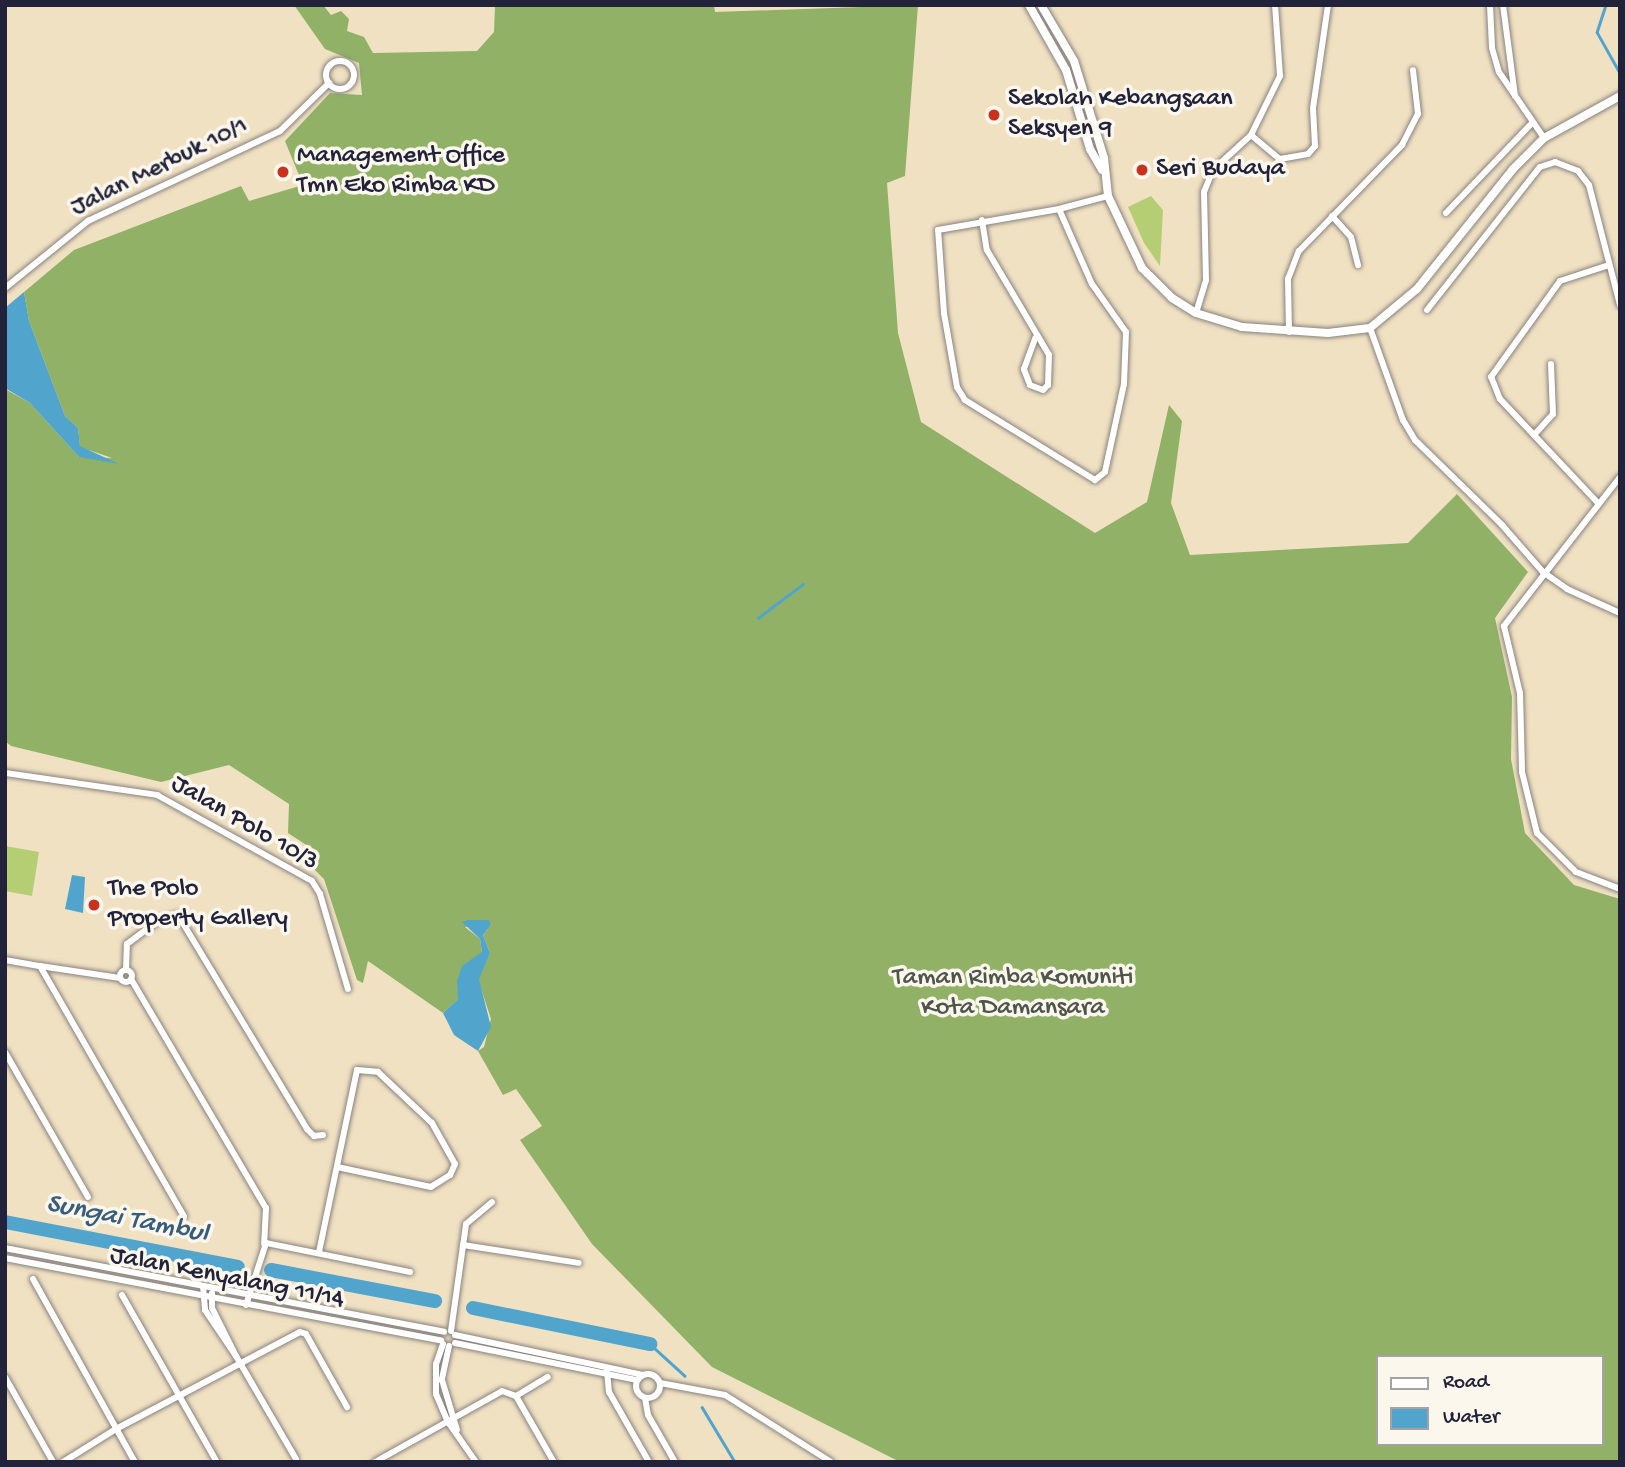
<!DOCTYPE html>
<style>
body{margin:0}
#map{position:relative;width:1625px;height:1467px;overflow:hidden;background:#f0e1c3;font-family:"Gochi Hand",sans-serif}
div>[style]{position:absolute}
[style*='--x']{left:calc(var(--x)*1px);top:calc(var(--y)*1px);width:calc(var(--w)*1px);rotate:calc(var(--a)*1deg)}
.green>*{inset:0;background:#b5ce74}
.forest>*{inset:0;background:#90b166}
.water>*{inset:0;background:#51a4cc}
.stream>*{height:2.5px;margin:-1.25px;padding:0 1.25px;transform-origin:1.25px;border-radius:1.25px;background:#51a4cc}
.river>*{height:14px;margin:-7px;padding:0 7px;transform-origin:7px;border-radius:7px;background:#51a4cc}
.roads{filter:drop-shadow(0 0 2px #89827f) drop-shadow(0 0 2px #89827f)}
.minor>*{height:6px;margin:-3px;padding:0 3px;transform-origin:3px;border-radius:3px;background:#fff}
.minor>.ring{margin:-3px;padding:0;box-sizing:content-box;background:none;border:6px solid #fff;border-radius:50%}
.tertiary>*{height:8px;margin:-4px;padding:0 4px;transform-origin:4px;border-radius:4px;background:#fff}
.dots>*{width:19px;height:19px;translate:-50% -50%;box-sizing:border-box;border:4px solid #fbf7ec;border-radius:50%}
span{translate:-50% -50%;white-space:nowrap;text-align:center;line-height:1.15;-webkit-text-stroke:7px #fbf7ec;paint-order:stroke}
.poi-label{font-size:26px;color:#22223b}
.left{translate:0 -50%;text-align:left}
.street-label{font-size:26px;color:#22223b}
.park-label{font-size:26px;color:#4e564c}
.water-label{font-size:28px;color:#375c7c;font-style:italic}
.frame{position:absolute;inset:0;border:7px solid #22223b;pointer-events:none}
.legend{position:absolute;left:1376px;top:1355px;width:228px;height:91px;box-sizing:border-box;background:#fbf7ec;border:2px solid #a4a2a5;margin:0;padding:9px 12px;list-style:none;font-size:21px;color:#22223b}
.legend li{display:flex;align-items:center;gap:14px;height:35px}
.legend b{width:35px;border:2px solid #a4a2a5}
</style>
<div id="map">
<div class="green">
<div style="clip-path:polygon(1151px 196px,1163px 210px,1160px 266px,1144px 243px,1128px 207px)"></div>
<div style="clip-path:polygon(5px 846px,39px 852px,32px 896px,5px 891px)"></div>
</div>
<div class="forest">
<div style="clip-path:polygon(evenodd,294px 5px,323px 5px,331px 15px,341px 11px,349px 19px,347px 31px,364px 37px,373px 53px,477px 51px,494px 32px,495px 5px,714px 5px,715px 12px,918px 5px,905px 176px,887px 183px,898px 333px,921px 422px,1095px 533px,1147px 502px,1169px 405px,1182px 421px,1171px 503px,1190px 555px,1408px 543px,1457px 494px,1528px 572px,1495px 618px,1512px 697px,1511px 759px,1525px 833px,1574px 885px,1620px 899px,1620px 1462px,900px 1462px,712px 1367px,592px 1244px,520px 1140px,542px 1126px,516px 1089px,503px 1095px,478px 1051px,484px 1047px,491px 1019px,478px 979px,490px 953px,483px 935px,491px 925px,465px 927px,480px 939px,482px 952px,458px 999px,443px 1013px,368px 961px,363px 983px,357px 980px,324px 879px,310px 865px,317px 852px,288px 833px,289px 804px,229px 765px,161px 782px,11px 746px,5px 741px,5px 389px,30px 403px,79px 457px,112px 458px,80px 447px,78px 428px,65px 416px,29px 321px,24px 292px,74px 250px,241px 186px,249px 201px,303px 185px,285px 141px,330px 93px,362px 95px,359px 63px,325px 49px,294px 5px,1378px 1357px,1602px 1357px,1602px 1444px,1378px 1444px,1378px 1357px)"></div>
</div>
<div class="water">
<div style="clip-path:polygon(24px 292px,29px 321px,65px 416px,78px 428px,80px 446px,119px 464px,79px 457px,30px 403px,5px 388px,5px 308px)"></div>
<div style="clip-path:polygon(72px 875px,85px 877px,83px 913px,65px 909px)"></div>
<div style="clip-path:polygon(468px 920px,489px 920px,491px 925px,483px 935px,490px 953px,479px 979px,491px 1027px,478px 1051px,454px 1035px,443px 1013px,458px 999px,457px 981px,462px 966px,482px 952px,480px 939px,462px 922px)"></div>
</div>
<div class="stream">
<div style="--x:1606;--y:5;--w:28;--a:108"></div>
<div style="--x:1597;--y:32;--w:47;--a:60.7"></div>
<div style="--x:758;--y:618;--w:56;--a:-37.1"></div>
<div style="--x:650;--y:1344;--w:47;--a:42.4"></div>
<div style="--x:702;--y:1407;--w:64;--a:59"></div>
</div>
<div class="river">
<div style="--x:5;--y:1222;--w:237;--a:10.9"></div>
<div style="--x:271;--y:1270;--w:167;--a:10.7"></div>
<div style="--x:473;--y:1308;--w:181;--a:11.5"></div>
</div>
<div class="roads">
<div class="minor">
<div style="--x:1490;--y:5;--w:43;--a:87.3"></div>
<div style="--x:1492;--y:48;--w:25;--a:74"></div>
<div style="--x:1499;--y:72;--w:80;--a:55.7"></div>
<div style="--x:1503;--y:5;--w:92;--a:82.5"></div>
<div class="ring" style="left:326px;top:61px;width:22px;height:22px"></div>
<div style="--x:1251;--y:135;--w:38;--a:40"></div>
<div style="--x:1280;--y:159;--w:28;--a:-10"></div>
<div style="--x:1308;--y:154;--w:11;--a:-49"></div>
<div style="--x:1315;--y:146;--w:38;--a:-93"></div>
<div style="--x:1313;--y:108;--w:104;--a:-81.7"></div>
<div style="--x:1059;--y:209;--w:82;--a:66.3"></div>
<div style="--x:1092;--y:284;--w:59;--a:54.7"></div>
<div style="--x:1126;--y:332;--w:52;--a:92.2"></div>
<div style="--x:1124;--y:384;--w:90;--a:102.2"></div>
<div style="--x:1105;--y:472;--w:13;--a:141"></div>
<div style="--x:1095;--y:480;--w:153;--a:-148.4"></div>
<div style="--x:965;--y:400;--w:15;--a:-122"></div>
<div style="--x:957;--y:387;--w:75;--a:-100"></div>
<div style="--x:944;--y:313;--w:83;--a:-94.1"></div>
<div style="--x:938;--y:230;--w:123;--a:-9.8"></div>
<div style="--x:1059;--y:209;--w:51;--a:-14.9"></div>
<div style="--x:1446;--y:213;--w:124;--a:-46.3"></div>
<div style="--x:1332;--y:216;--w:28;--a:48"></div>
<div style="--x:1351;--y:237;--w:29;--a:76"></div>
<div style="--x:982;--y:220;--w:30;--a:81"></div>
<div style="--x:987;--y:250;--w:122;--a:59.4"></div>
<div style="--x:1049;--y:355;--w:30;--a:92"></div>
<div style="--x:1048;--y:385;--w:7;--a:135"></div>
<div style="--x:1043;--y:390;--w:14;--a:-159"></div>
<div style="--x:1030;--y:385;--w:17;--a:-111"></div>
<div style="--x:1024;--y:369;--w:33;--a:-70"></div>
<div style="--x:5;--y:288;--w:107;--a:-38.9"></div>
<div style="--x:88;--y:221;--w:212;--a:-25.1"></div>
<div style="--x:280;--y:131;--w:69;--a:-44.4"></div>
<div style="--x:1427;--y:310;--w:182;--a:-51.7"></div>
<div style="--x:1540;--y:167;--w:16;--a:-18"></div>
<div style="--x:1555;--y:162;--w:25;--a:21"></div>
<div style="--x:1578;--y:171;--w:18;--a:52"></div>
<div style="--x:1589;--y:185;--w:124;--a:75.5"></div>
<div style="--x:1196;--y:313;--w:34;--a:-73"></div>
<div style="--x:1206;--y:280;--w:88;--a:-91.3"></div>
<div style="--x:1204;--y:192;--w:24;--a:-68"></div>
<div style="--x:1213;--y:170;--w:52;--a:-42.6"></div>
<div style="--x:1251;--y:135;--w:66;--a:-63.8"></div>
<div style="--x:1280;--y:76;--w:71;--a:-94"></div>
<div style="--x:1370;--y:328;--w:98;--a:70.3"></div>
<div style="--x:1403;--y:420;--w:23;--a:59"></div>
<div style="--x:1415;--y:440;--w:122;--a:44.3"></div>
<div style="--x:1502;--y:525;--w:62;--a:48.9"></div>
<div style="--x:1543;--y:572;--w:29;--a:35"></div>
<div style="--x:1567;--y:589;--w:58;--a:24.4"></div>
<div style="--x:1289;--y:332;--w:53;--a:-91.1"></div>
<div style="--x:1288;--y:279;--w:30;--a:-69"></div>
<div style="--x:1299;--y:251;--w:148;--a:-45.8"></div>
<div style="--x:1402;--y:145;--w:35;--a:-63"></div>
<div style="--x:1418;--y:114;--w:44;--a:-96.5"></div>
<div style="--x:1534;--y:435;--w:28;--a:-48"></div>
<div style="--x:1553;--y:414;--w:50;--a:-92.3"></div>
<div style="--x:1620;--y:477;--w:189;--a:127.9"></div>
<div style="--x:1504;--y:626;--w:69;--a:76.6"></div>
<div style="--x:1520;--y:693;--w:79;--a:88.5"></div>
<div style="--x:1522;--y:772;--w:63;--a:76.2"></div>
<div style="--x:1537;--y:833;--w:55;--a:45"></div>
<div style="--x:1576;--y:872;--w:47;--a:21.1"></div>
<div style="--x:1598;--y:503;--w:143;--a:-133.3"></div>
<div style="--x:1500;--y:399;--w:24;--a:-112"></div>
<div style="--x:1491;--y:377;--w:118;--a:-54.3"></div>
<div style="--x:1560;--y:281;--w:52;--a:-18.1"></div>
<div style="--x:5;--y:773;--w:154;--a:8.2"></div>
<div style="--x:157;--y:795;--w:177;--a:29"></div>
<div style="--x:312;--y:881;--w:15;--a:58"></div>
<div style="--x:320;--y:894;--w:99;--a:73.6"></div>
<div style="--x:5;--y:960;--w:36;--a:10"></div>
<div style="--x:40;--y:966;--w:289;--a:60.1"></div>
<div style="--x:40;--y:966;--w:81;--a:8.5"></div>
<div style="--x:126;--y:970;--w:26;--a:-88"></div>
<div style="--x:127;--y:944;--w:38;--a:-37"></div>
<div style="--x:157;--y:921;--w:22;--a:-16"></div>
<div style="--x:178;--y:915;--w:250;--a:58.9"></div>
<div style="--x:307;--y:1129;--w:10;--a:45"></div>
<div style="--x:314;--y:1136;--w:9;--a:-6"></div>
<div class="ring" style="left:120px;top:970px;width:6px;height:6px"></div>
<div style="--x:131;--y:979;--w:266;--a:59.5"></div>
<div style="--x:266;--y:1208;--w:36;--a:93"></div>
<div style="--x:5;--y:1052;--w:167;--a:60.2"></div>
<div style="--x:463;--y:1245;--w:117;--a:8.8"></div>
<div style="--x:5;--y:1248;--w:447;--a:10.8"></div>
<div style="--x:319;--y:1252;--w:186;--a:-78.2"></div>
<div style="--x:357;--y:1070;--w:21;--a:5"></div>
<div style="--x:378;--y:1072;--w:74;--a:43.4"></div>
<div style="--x:432;--y:1123;--w:47;--a:60.7"></div>
<div style="--x:455;--y:1164;--w:12;--a:114"></div>
<div style="--x:450;--y:1175;--w:22;--a:148"></div>
<div style="--x:431;--y:1187;--w:96;--a:-168"></div>
<div style="--x:5;--y:1258;--w:444;--a:10.7"></div>
<div style="--x:33;--y:1279;--w:210;--a:60.9"></div>
<div style="--x:203;--y:1286;--w:24;--a:85"></div>
<div style="--x:205;--y:1310;--w:55;--a:56"></div>
<div style="--x:212;--y:1293;--w:15;--a:90"></div>
<div style="--x:212;--y:1308;--w:54;--a:63.4"></div>
<div style="--x:236;--y:1356;--w:119;--a:59.8"></div>
<div style="--x:122;--y:1295;--w:192;--a:60.4"></div>
<div style="--x:246;--y:1305;--w:65;--a:-72.1"></div>
<div style="--x:266;--y:1243;--w:147;--a:11.4"></div>
<div style="--x:451;--y:1331;--w:108;--a:-82"></div>
<div style="--x:466;--y:1224;--w:34;--a:-40"></div>
<div style="--x:455;--y:1335;--w:192;--a:12"></div>
<div style="--x:455;--y:1343;--w:186;--a:11.5"></div>
<div style="--x:443;--y:1344;--w:21;--a:109"></div>
<div style="--x:436;--y:1364;--w:30;--a:90"></div>
<div style="--x:436;--y:1394;--w:30;--a:67"></div>
<div style="--x:448;--y:1422;--w:49;--a:55"></div>
<div style="--x:449;--y:1346;--w:35;--a:102"></div>
<div style="--x:442;--y:1380;--w:52;--a:73.3"></div>
<div style="--x:607;--y:1370;--w:22;--a:85"></div>
<div style="--x:609;--y:1392;--w:81;--a:60.3"></div>
<div class="ring" style="left:636px;top:1374px;width:18px;height:18px"></div>
<div style="--x:5;--y:1377;--w:98;--a:60.5"></div>
<div style="--x:660;--y:1383;--w:66;--a:10.5"></div>
<div style="--x:725;--y:1395;--w:125;--a:32.3"></div>
<div style="--x:516;--y:1396;--w:37;--a:-31"></div>
<div style="--x:645;--y:1398;--w:17;--a:80"></div>
<div style="--x:648;--y:1415;--w:54;--a:60.1"></div>
<div style="--x:63;--y:1462;--w:62;--a:-31.9"></div>
<div style="--x:116;--y:1429;--w:208;--a:-27.8"></div>
<div style="--x:300;--y:1332;--w:6;--a:18"></div>
<div style="--x:306;--y:1334;--w:84;--a:60.7"></div>
<div style="--x:375;--y:1462;--w:145;--a:-29.2"></div>
<div style="--x:502;--y:1391;--w:15;--a:20"></div>
<div style="--x:516;--y:1396;--w:76;--a:60.1"></div>
</div>
<div class="tertiary">
<div style="--x:1029;--y:5;--w:75;--a:60.4"></div>
<div style="--x:1066;--y:70;--w:83;--a:73.1"></div>
<div style="--x:1090;--y:149;--w:24;--a:60"></div>
<div style="--x:1041;--y:5;--w:65;--a:59.5"></div>
<div style="--x:1074;--y:61;--w:102;--a:72.8"></div>
<div style="--x:1104;--y:158;--w:38;--a:84"></div>
<div style="--x:1108;--y:196;--w:80;--a:64.7"></div>
<div style="--x:1142;--y:268;--w:42;--a:45"></div>
<div style="--x:1172;--y:298;--w:28;--a:32"></div>
<div style="--x:1196;--y:313;--w:48;--a:16.9"></div>
<div style="--x:1242;--y:327;--w:86;--a:4"></div>
<div style="--x:1328;--y:333;--w:42;--a:-6.8"></div>
<div style="--x:1370;--y:328;--w:61;--a:-39.7"></div>
<div style="--x:1417;--y:289;--w:154;--a:-51.3"></div>
<div style="--x:1513;--y:169;--w:44;--a:-45"></div>
<div style="--x:1544;--y:138;--w:87;--a:-28.9"></div>
</div>
</div>
<div class="dots">
<div style="left:994px;top:115px;background:#c8321e"></div>
<div style="left:1142px;top:170px;background:#c8321e"></div>
<div style="left:283px;top:172px;background:#c8321e"></div>
<div style="left:94px;top:905px;background:#c8321e"></div>
</div>
<div class="poi-label">
<span class="left" style="left:1008px;top:115px">Sekolah Kebangsaan<br>Seksyen 9</span>
<span class="left" style="left:297px;top:172px">Management Office<br>Tmn Eko Rimba KD</span>
<span class="left" style="left:1156px;top:170px">Seri Budaya</span>
<span class="left" style="left:108px;top:905px">The Polo<br>Property Gallery</span>
</div>
<div class="street-label">
<span style="left:160px;top:168px;rotate:-26deg">Jalan Merbuk 10/1</span>
<span style="left:244px;top:824px;rotate:30deg">Jalan Polo 10/3</span>
<span style="left:227px;top:1279px;rotate:11deg">Jalan Kenyalang 11/14</span>
</div>
<div class="park-label">
<span style="left:1013px;top:994px">Taman Rimba Komuniti<br>Kota Damansara</span>
</div>
<div class="water-label">
<span style="left:127px;top:1220px;rotate:11deg">Sungai Tambul</span>
</div>
<div class="frame"></div>
<ul class="legend">
<li><b style="height:9px;background:#fff"></b>Road</li>
<li><b style="height:19px;background:#51a4cc"></b>Water</li>
</ul>
</div>
